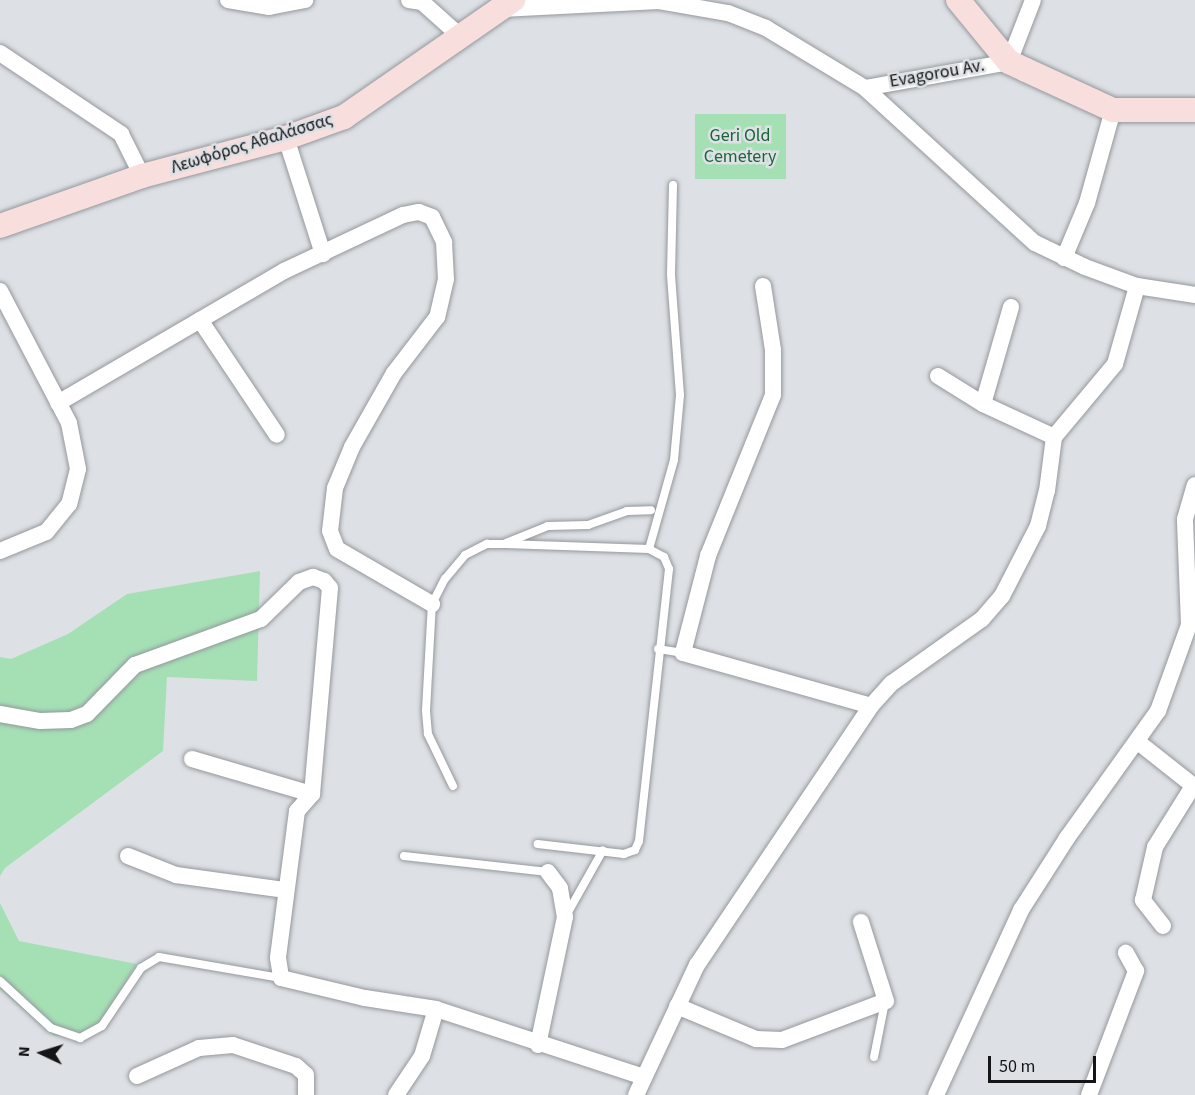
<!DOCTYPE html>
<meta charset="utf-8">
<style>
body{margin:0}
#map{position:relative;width:1195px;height:1095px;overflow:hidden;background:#dde1e5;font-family:"Source Sans 3",sans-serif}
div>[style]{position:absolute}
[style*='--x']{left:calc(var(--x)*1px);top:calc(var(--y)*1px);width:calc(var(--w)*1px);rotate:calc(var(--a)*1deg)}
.green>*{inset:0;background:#a5e0b5;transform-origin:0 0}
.roads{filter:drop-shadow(0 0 2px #94989c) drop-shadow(0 0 2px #94989c)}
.lane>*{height:8px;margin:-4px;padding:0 4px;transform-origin:4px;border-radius:4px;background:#fff}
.street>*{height:16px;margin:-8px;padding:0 8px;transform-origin:8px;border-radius:8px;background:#fff}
.secondary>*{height:24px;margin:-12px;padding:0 12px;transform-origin:12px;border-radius:12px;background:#f8dedd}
span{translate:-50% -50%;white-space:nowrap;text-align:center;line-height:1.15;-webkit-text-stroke:5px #dde1e5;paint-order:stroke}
.street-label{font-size:18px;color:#141517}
.park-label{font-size:18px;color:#1b6639}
.north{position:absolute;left:12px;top:1023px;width:60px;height:60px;-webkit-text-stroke:4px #dde1e5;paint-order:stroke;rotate:274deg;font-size:16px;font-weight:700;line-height:24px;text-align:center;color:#141517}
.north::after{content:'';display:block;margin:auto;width:21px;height:27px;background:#141517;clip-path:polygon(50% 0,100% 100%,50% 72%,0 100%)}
.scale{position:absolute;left:988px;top:1056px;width:108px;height:27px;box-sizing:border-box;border:3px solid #141517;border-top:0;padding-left:8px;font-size:18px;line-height:21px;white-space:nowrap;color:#141517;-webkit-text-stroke:4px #dde1e5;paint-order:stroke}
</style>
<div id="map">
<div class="green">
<div style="left:695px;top:114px;width:91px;height:65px"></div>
<div style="clip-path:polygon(260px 571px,257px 681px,167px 677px,163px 751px,5px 868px,0 876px,0 657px,11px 659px,68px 634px,127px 594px)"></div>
<div style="clip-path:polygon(0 903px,19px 941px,137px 964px,91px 1037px,54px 1036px,0 989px)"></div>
</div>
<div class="roads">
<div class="lane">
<div style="--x:506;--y:543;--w:45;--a:-22"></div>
<div style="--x:548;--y:526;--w:40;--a:-1.4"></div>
<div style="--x:588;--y:525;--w:41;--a:-19.7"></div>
<div style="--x:627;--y:511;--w:24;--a:-2"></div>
<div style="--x:649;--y:549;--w:92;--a:-74.3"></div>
<div style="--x:674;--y:460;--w:65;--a:-84.7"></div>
<div style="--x:680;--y:395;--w:121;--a:-94.3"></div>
<div style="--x:671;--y:274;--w:89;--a:-88.7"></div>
<div style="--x:658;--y:649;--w:25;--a:9"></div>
<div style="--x:453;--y:786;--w:58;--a:-115.7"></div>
<div style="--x:428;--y:734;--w:24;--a:-95"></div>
<div style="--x:426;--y:710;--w:106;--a:-86.8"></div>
<div style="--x:432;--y:604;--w:28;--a:-63"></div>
<div style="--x:445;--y:579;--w:31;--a:-50"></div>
<div style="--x:465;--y:555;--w:25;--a:-27"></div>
<div style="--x:487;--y:544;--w:19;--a:0"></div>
<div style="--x:506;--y:544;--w:143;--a:2"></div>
<div style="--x:649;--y:549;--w:17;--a:28"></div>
<div style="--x:664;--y:557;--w:13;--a:67"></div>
<div style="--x:669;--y:569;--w:274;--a:96.3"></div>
<div style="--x:639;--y:841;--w:10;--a:114"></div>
<div style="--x:635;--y:850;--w:12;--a:160"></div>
<div style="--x:624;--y:854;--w:87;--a:-173.4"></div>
<div style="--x:404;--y:856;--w:145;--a:6.3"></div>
<div style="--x:567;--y:914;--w:73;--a:-60.6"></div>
<div style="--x:0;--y:981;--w:69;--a:42.7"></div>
<div style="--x:51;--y:1028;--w:31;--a:19"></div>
<div style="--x:80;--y:1038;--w:25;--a:-29"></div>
<div style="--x:102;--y:1026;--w:70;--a:-56.1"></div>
<div style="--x:141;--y:968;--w:21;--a:-31"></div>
<div style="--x:159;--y:957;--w:124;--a:9.8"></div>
<div style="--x:874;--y:1057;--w:56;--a:-78.7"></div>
</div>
<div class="street">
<div style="--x:228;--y:0;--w:42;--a:9.7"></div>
<div style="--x:269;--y:7;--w:37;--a:-11"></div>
<div style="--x:409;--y:0;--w:13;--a:9"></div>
<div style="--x:422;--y:2;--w:52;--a:41.9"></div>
<div style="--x:501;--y:9;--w:158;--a:-2.9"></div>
<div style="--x:659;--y:1;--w:70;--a:9.9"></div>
<div style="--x:728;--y:13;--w:41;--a:21.5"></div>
<div style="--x:766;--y:28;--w:116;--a:31.2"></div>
<div style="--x:865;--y:88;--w:230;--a:42.4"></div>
<div style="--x:1035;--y:243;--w:55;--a:25.6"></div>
<div style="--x:1085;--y:267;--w:55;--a:20.1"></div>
<div style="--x:1137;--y:286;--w:59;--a:8.8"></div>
<div style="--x:0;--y:53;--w:146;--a:33.8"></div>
<div style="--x:121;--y:134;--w:47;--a:63.4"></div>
<div style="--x:865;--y:88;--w:146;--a:-10.2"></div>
<div style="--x:1009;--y:62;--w:66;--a:-68.8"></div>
<div style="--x:286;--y:138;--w:122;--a:72.3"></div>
<div style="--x:1064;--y:258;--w:60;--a:-67.3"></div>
<div style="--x:1087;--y:203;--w:97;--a:-74.4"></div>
<div style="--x:763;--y:286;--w:65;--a:81.1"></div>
<div style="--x:773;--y:350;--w:45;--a:90"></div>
<div style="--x:773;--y:395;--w:174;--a:112"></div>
<div style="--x:708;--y:556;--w:100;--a:104.5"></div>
<div style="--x:683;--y:653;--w:195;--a:15.7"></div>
<div style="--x:0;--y:291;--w:149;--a:62.4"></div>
<div style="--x:69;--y:423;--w:47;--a:78.9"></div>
<div style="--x:78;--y:469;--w:36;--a:104"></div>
<div style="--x:69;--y:504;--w:36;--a:129"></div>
<div style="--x:46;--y:532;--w:50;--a:157.6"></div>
<div style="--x:200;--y:320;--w:138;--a:56.2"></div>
<div style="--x:938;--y:376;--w:53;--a:31.9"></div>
<div style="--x:983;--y:404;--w:78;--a:24.9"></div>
<div style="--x:58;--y:403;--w:262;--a:-30.3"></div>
<div style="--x:284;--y:271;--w:132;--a:-25.2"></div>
<div style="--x:403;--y:215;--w:16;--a:-11"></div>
<div style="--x:419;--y:212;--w:14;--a:21"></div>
<div style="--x:432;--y:217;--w:28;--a:64"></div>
<div style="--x:444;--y:242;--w:37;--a:87"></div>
<div style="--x:446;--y:279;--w:39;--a:103"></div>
<div style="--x:437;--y:317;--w:71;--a:127.5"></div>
<div style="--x:394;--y:373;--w:85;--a:119.6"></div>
<div style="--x:352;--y:447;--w:44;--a:112.5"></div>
<div style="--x:335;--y:488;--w:43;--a:96.6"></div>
<div style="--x:330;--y:531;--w:19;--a:69"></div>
<div style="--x:337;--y:549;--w:110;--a:30.1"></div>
<div style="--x:983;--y:404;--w:101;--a:-73.9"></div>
<div style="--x:0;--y:714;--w:41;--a:9.9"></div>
<div style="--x:40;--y:721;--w:31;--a:-2"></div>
<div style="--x:71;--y:720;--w:17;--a:-21"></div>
<div style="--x:87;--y:714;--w:69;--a:-45.6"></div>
<div style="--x:135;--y:665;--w:134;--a:-20.1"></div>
<div style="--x:261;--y:619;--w:53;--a:-44.2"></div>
<div style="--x:299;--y:582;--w:15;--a:-20"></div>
<div style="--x:313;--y:577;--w:12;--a:20"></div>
<div style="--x:324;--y:581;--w:9;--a:49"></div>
<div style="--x:330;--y:588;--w:207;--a:95"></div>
<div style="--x:312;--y:794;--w:23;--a:131"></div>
<div style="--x:297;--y:811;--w:148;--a:97.4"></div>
<div style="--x:278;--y:958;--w:20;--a:81"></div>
<div style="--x:281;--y:978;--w:86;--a:13.4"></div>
<div style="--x:365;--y:998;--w:72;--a:8.8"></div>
<div style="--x:436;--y:1009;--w:219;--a:18.1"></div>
<div style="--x:1138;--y:742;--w:73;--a:38.3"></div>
<div style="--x:192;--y:759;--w:125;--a:16.3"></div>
<div style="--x:128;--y:856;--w:52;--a:21.6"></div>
<div style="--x:176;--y:875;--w:111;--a:7.8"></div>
<div style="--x:1163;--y:926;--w:33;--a:-128"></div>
<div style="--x:1143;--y:900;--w:54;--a:-77.2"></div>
<div style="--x:1155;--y:847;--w:72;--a:-58.1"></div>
<div style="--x:677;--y:1006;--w:86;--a:22.7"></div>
<div style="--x:756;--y:1039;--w:26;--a:2"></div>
<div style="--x:782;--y:1040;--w:111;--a:-20.6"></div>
<div style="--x:886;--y:1001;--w:83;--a:-107.6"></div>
<div style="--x:538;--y:1045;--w:131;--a:-78.1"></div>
<div style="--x:565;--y:917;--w:29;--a:-100"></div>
<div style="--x:560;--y:888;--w:20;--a:-127"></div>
<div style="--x:137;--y:1076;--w:68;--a:-24.3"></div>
<div style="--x:199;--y:1048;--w:34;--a:-5"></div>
<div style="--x:233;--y:1045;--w:66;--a:18.4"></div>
<div style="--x:296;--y:1066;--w:13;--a:42"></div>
<div style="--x:306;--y:1075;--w:20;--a:90"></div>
<div style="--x:396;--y:1095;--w:47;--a:-56.3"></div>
<div style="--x:422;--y:1056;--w:49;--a:-73.4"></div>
<div style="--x:636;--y:1095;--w:144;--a:-64.9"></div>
<div style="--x:697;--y:965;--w:312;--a:-56.1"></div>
<div style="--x:871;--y:706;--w:31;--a:-48"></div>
<div style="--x:892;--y:683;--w:110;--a:-35.4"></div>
<div style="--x:982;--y:619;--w:30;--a:-49"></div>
<div style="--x:1002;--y:596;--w:79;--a:-62.8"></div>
<div style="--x:1038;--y:526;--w:36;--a:-76"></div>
<div style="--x:1047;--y:491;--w:54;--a:-82.6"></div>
<div style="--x:1054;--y:437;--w:95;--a:-50.1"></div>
<div style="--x:1115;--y:364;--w:81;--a:-74.2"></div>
<div style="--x:936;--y:1095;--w:204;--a:-65.3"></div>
<div style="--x:1021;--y:910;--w:85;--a:-57.4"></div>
<div style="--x:1067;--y:838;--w:156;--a:-54.4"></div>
<div style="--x:1158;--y:711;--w:91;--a:-70.2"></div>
<div style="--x:1189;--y:625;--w:106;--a:-92.2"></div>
<div style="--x:1185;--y:519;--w:35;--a:-74"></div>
<div style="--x:1089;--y:1095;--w:133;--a:-69.2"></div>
<div style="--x:1136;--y:971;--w:21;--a:-119"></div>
</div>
<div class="secondary">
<div style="--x:958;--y:0;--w:80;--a:50.6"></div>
<div style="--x:1009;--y:62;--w:19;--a:25"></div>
<div style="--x:1026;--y:70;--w:96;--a:24.7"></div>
<div style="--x:1113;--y:110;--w:82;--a:0"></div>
<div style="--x:0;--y:226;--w:151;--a:-19.4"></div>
<div style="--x:142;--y:176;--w:149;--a:-14.8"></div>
<div style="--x:286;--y:138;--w:62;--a:-19.9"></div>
<div style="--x:344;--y:117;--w:206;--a:-34.7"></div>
</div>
</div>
<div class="street-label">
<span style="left:937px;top:74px;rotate:-10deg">Evagorou Av.</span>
<span style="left:252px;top:144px;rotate:-17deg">Λεωφόρος Αθαλάσσας</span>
</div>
<div class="park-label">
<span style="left:740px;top:147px">Geri Old<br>Cemetery</span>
</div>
<div class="north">N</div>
<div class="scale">50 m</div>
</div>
